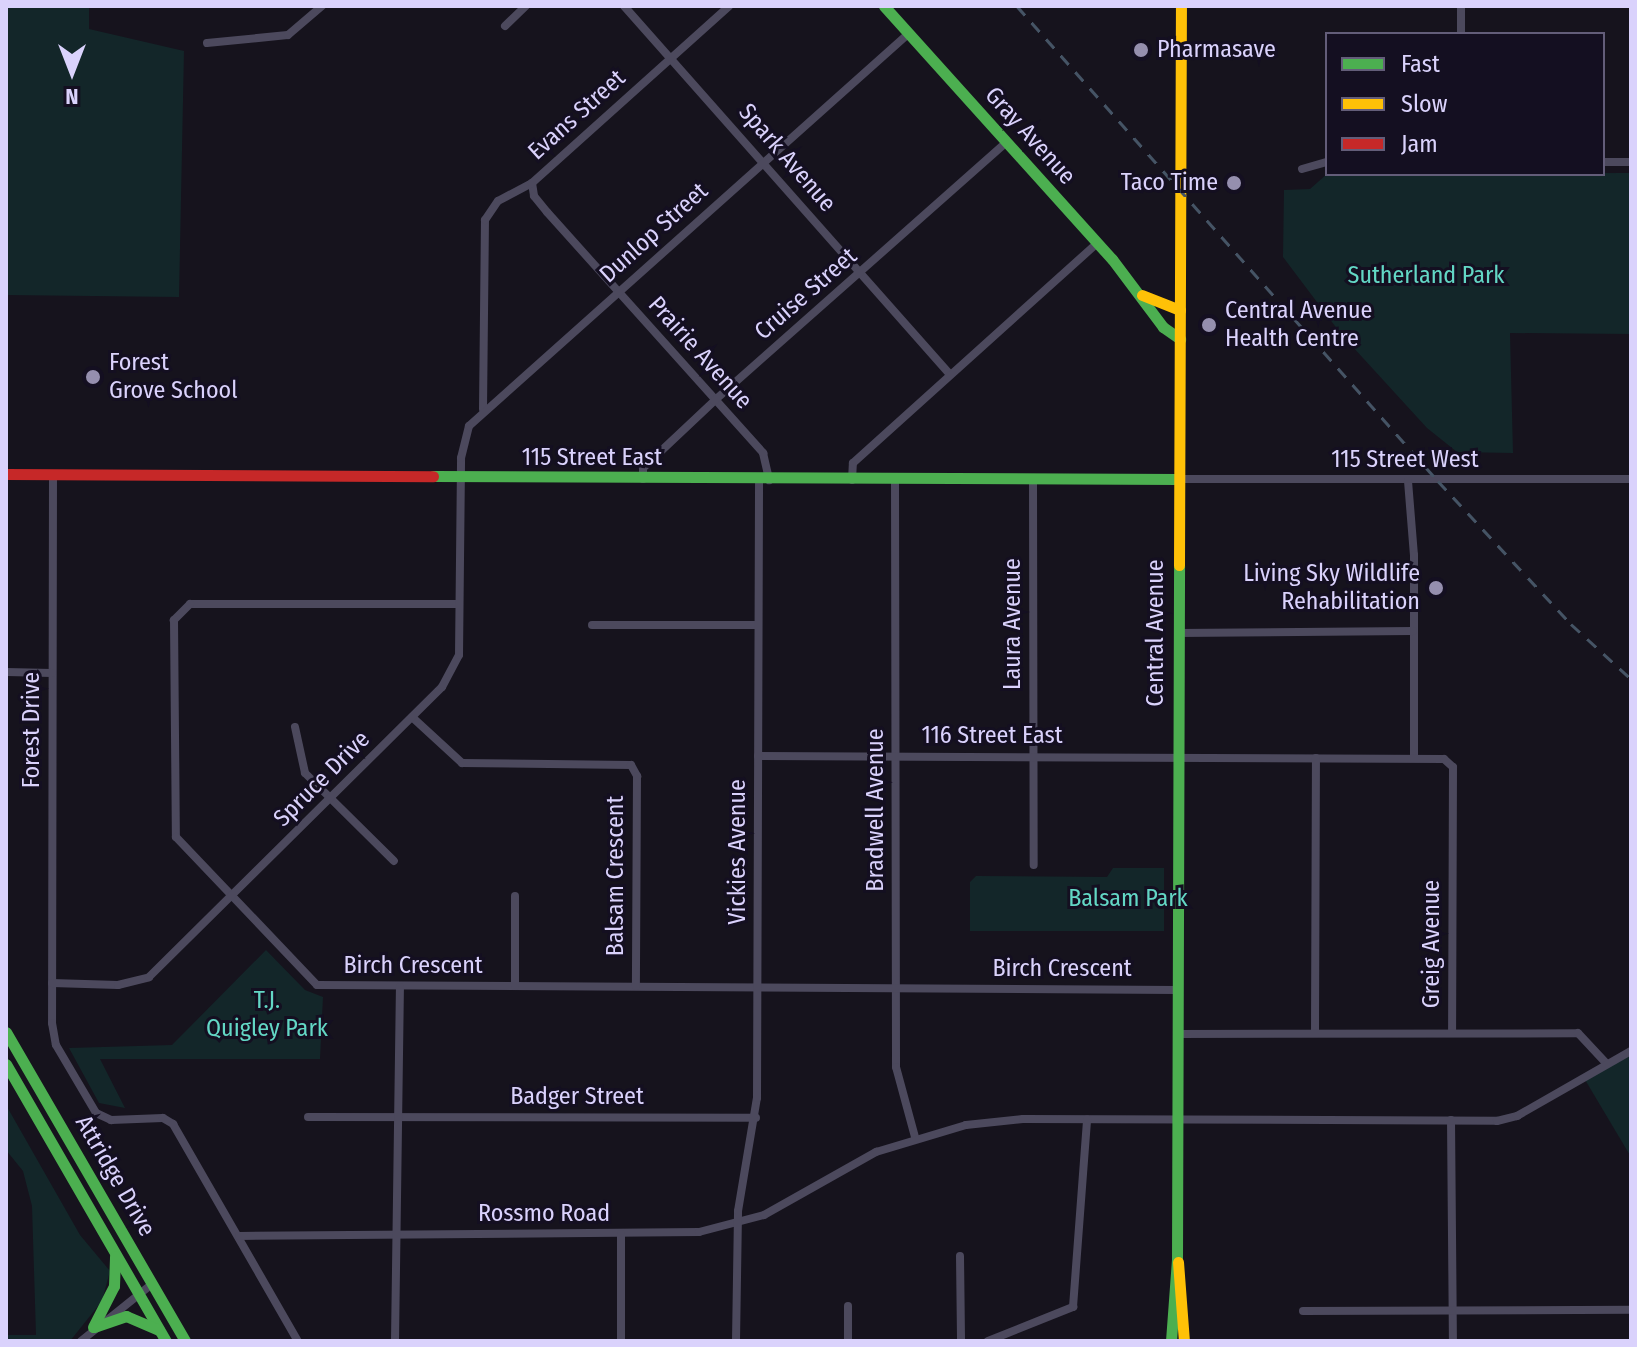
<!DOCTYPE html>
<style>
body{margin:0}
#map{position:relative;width:1637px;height:1347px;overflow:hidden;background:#16131d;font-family:"Fira Sans Condensed",sans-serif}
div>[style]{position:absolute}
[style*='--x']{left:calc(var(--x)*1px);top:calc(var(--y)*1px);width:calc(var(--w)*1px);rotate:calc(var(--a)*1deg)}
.green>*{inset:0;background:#132629}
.street>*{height:8px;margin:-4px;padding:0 4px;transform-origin:4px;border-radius:4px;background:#4c495d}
.fast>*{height:11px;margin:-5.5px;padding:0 5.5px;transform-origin:5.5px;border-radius:5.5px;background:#4caf50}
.slow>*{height:11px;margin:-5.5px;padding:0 5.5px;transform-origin:5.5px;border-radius:5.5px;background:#ffc107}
.jam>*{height:11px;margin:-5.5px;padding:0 5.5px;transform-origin:5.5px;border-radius:5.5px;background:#c62828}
.rail>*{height:3px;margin-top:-1.5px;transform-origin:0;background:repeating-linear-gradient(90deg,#455465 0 12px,transparent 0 22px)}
.dots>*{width:22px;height:22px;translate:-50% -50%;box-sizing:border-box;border:4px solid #140f21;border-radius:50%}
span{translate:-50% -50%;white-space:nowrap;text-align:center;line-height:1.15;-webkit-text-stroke:6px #140f21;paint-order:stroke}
.poi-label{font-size:24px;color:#dad2fc}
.left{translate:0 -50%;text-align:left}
.right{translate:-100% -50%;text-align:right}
.street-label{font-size:24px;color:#dad2fc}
.park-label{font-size:24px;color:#63d7c5}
.frame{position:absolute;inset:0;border:8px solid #dad2fc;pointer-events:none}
.legend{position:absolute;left:1325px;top:32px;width:280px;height:144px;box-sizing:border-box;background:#140f21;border:2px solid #635d79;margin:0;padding:10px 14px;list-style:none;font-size:24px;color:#dad2fc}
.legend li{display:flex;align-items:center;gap:16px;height:40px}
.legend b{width:40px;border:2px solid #635d79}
.north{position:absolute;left:32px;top:32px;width:80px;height:80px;-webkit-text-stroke:6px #140f21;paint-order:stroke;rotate:180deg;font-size:22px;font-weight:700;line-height:32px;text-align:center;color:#dad2fc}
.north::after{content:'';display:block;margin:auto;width:28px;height:36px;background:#dad2fc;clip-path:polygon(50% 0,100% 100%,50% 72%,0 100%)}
</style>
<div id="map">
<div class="green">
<div style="clip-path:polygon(6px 6px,89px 6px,89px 29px,184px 51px,179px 297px,6px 295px)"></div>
<div style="clip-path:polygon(1631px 173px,1631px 334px,1510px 333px,1513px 453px,1457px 452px,1427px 428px,1341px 334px,1283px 257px,1284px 190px,1310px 189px,1327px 174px)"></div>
<div style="clip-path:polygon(1113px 868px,1164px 868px,1164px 931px,970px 931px,970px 882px,976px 876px,1107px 877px)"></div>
<div style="clip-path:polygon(266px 950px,305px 990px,323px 997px,320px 1059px,100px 1059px,125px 1108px,99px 1103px,69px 1048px,172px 1045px)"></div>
<div style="clip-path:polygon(1631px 1051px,1631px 1157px,1584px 1078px)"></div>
<div style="clip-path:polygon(6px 1105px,80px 1235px,110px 1271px,102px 1301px,70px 1341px,6px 1341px,6px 1335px,36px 1335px,32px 1206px,23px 1171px,6px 1150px)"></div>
</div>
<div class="street">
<div style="--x:624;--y:6;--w:492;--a:48.5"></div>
<div style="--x:505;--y:26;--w:29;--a:-44"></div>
<div style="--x:1461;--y:34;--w:28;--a:-90"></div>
<div style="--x:207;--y:43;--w:81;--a:-5.6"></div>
<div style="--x:288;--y:35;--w:45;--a:-40.5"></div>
<div style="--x:1603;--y:162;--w:28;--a:0"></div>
<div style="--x:1302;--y:169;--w:26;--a:-16"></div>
<div style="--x:532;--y:183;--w:13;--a:81"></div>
<div style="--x:534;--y:196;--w:21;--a:51"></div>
<div style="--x:547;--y:212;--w:324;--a:48.1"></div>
<div style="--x:763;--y:453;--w:28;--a:77"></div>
<div style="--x:483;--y:409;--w:189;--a:-89.4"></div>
<div style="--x:485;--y:220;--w:23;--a:-56"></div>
<div style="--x:498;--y:201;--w:38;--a:-28"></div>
<div style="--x:532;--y:183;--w:265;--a:-41.9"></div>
<div style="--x:53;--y:476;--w:547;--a:90.1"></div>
<div style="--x:52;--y:1023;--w:22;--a:80"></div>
<div style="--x:56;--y:1045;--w:79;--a:59.5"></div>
<div style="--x:96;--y:1113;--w:17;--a:25"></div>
<div style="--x:111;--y:1120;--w:52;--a:-2.2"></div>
<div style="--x:163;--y:1118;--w:12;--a:31"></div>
<div style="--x:173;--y:1124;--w:250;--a:60.1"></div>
<div style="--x:643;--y:479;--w:11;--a:-90"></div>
<div style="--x:643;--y:468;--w:98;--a:-43.3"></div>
<div style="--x:714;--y:401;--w:390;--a:-41.5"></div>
<div style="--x:1033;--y:479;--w:386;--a:89.9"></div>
<div style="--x:1178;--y:479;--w:453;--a:0"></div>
<div style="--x:852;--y:480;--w:17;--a:-87"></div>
<div style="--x:853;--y:463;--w:329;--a:-42"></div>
<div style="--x:895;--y:480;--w:587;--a:89.9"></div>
<div style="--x:896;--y:1067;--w:73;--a:74.8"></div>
<div style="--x:1408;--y:481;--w:74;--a:85.4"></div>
<div style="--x:1414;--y:555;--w:203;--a:90"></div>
<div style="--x:459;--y:604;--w:269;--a:180"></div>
<div style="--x:190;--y:604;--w:23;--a:135"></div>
<div style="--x:174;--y:620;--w:217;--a:89.5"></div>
<div style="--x:176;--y:837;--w:204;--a:46.4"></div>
<div style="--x:317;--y:985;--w:861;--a:0.33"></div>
<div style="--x:592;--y:625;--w:166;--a:0"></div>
<div style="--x:1178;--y:633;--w:235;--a:-0.5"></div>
<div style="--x:6;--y:672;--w:46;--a:1.2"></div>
<div style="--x:412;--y:717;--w:68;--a:42.6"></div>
<div style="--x:462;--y:763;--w:169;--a:0.7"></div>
<div style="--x:631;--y:765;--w:13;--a:61"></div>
<div style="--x:637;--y:776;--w:210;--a:90.3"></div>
<div style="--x:295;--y:727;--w:47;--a:77.7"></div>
<div style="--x:305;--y:773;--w:125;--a:44.7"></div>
<div style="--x:758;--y:756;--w:686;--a:0.25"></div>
<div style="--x:1444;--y:759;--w:12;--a:42"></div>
<div style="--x:1453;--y:767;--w:266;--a:90.2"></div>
<div style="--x:515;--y:896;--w:90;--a:90"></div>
<div style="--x:52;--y:983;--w:66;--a:1.7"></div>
<div style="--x:118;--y:985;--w:32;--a:-14"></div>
<div style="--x:149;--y:977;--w:412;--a:-44.7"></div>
<div style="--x:442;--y:687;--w:36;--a:-62"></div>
<div style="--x:459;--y:655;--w:197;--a:-89.4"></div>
<div style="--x:461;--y:458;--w:33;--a:-76"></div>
<div style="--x:469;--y:426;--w:589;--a:-41.76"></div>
<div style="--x:1315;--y:1033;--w:275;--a:-89.8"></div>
<div style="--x:1178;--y:1034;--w:400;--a:-0.1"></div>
<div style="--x:1578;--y:1033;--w:42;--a:46.9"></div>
<div style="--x:308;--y:1117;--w:448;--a:0.1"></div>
<div style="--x:1451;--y:1120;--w:221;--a:89.5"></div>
<div style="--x:239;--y:1236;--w:460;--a:-0.5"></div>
<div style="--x:699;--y:1232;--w:67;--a:-14.7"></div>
<div style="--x:764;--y:1215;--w:129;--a:-29.4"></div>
<div style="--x:876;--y:1152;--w:94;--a:-16.7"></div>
<div style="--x:966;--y:1125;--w:57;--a:-6"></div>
<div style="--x:1023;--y:1119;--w:474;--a:0.2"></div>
<div style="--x:1497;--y:1121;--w:21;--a:-14"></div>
<div style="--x:1517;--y:1116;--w:131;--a:-29.7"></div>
<div style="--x:960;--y:1256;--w:85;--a:89.3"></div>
<div style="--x:848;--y:1306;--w:35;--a:90"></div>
<div style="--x:1303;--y:1311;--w:328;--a:-0.2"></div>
<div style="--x:81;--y:1341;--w:90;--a:-38.7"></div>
<div style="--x:395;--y:1341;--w:354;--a:-89.2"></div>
<div style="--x:621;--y:1341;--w:107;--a:-90"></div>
<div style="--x:736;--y:1341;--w:130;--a:-89.1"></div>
<div style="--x:738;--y:1211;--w:115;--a:-80.5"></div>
<div style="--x:757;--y:1098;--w:618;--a:-89.81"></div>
<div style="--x:988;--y:1341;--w:92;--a:-21.8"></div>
<div style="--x:1073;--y:1307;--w:188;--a:-85.7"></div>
</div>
<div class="fast">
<div style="--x:884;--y:6;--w:341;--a:48"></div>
<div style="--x:1112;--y:259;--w:85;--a:53.1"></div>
<div style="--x:1163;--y:327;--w:21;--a:35"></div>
<div style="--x:433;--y:476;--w:745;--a:0.23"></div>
<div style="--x:6;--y:1032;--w:357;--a:59.9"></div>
<div style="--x:6;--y:1064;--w:320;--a:60"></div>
<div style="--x:93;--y:1327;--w:46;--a:-62.9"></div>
<div style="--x:114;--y:1286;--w:30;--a:-88"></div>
<div style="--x:94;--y:1327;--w:34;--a:-19"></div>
<div style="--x:126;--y:1316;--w:36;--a:23"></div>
<div style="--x:1171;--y:1341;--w:82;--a:-85.8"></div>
<div style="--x:1177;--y:1259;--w:694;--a:-89.83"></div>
</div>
<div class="slow">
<div style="--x:1142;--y:295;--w:41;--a:21.5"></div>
<div style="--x:1179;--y:565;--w:559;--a:-89.8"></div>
<div style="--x:1178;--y:1262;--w:79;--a:85.7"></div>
</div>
<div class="jam">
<div style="--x:6;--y:474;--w:427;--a:0.3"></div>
</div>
<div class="rail">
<div style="--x:1017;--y:6;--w:635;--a:48.45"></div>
<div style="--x:1438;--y:481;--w:195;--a:47.1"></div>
<div style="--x:1571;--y:624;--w:81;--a:42.5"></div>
</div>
<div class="dots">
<div style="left:1141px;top:50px;background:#958fae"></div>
<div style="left:1234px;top:183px;background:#958fae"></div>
<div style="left:1209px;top:325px;background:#958fae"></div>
<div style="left:93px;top:377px;background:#958fae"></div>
<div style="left:1436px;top:588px;background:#958fae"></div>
</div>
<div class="poi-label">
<span class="left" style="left:1157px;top:50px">Pharmasave</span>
<span class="right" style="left:1218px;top:183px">Taco Time</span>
<span class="left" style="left:1225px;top:325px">Central Avenue<br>Health Centre</span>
<span class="left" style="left:109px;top:377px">Forest<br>Grove School</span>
<span class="right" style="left:1420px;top:588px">Living Sky Wildlife<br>Rehabilitation</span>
</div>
<div class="street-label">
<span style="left:577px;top:115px;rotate:-42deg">Evans Street</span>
<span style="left:1030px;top:136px;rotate:48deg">Gray Avenue</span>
<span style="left:787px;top:158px;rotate:49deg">Spark Avenue</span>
<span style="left:654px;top:233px;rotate:-42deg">Dunlop Street</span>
<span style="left:806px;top:294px;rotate:-41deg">Cruise Street</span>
<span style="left:700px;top:353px;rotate:48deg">Prairie Avenue</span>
<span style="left:592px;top:458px">115 Street East</span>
<span style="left:1405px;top:460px">115 Street West</span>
<span style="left:1013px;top:624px;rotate:-90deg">Laura Avenue</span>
<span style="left:1156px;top:633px;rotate:-90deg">Central Avenue</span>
<span style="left:32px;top:730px;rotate:-90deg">Forest Drive</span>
<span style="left:992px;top:736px">116 Street East</span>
<span style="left:322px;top:779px;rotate:-45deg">Spruce Drive</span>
<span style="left:876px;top:810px;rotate:-90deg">Bradwell Avenue</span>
<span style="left:738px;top:852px;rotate:-90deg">Vickies Avenue</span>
<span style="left:616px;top:876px;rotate:-90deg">Balsam Crescent</span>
<span style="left:1432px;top:944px;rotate:-90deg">Greig Avenue</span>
<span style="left:413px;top:966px">Birch Crescent</span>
<span style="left:1062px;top:969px">Birch Crescent</span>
<span style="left:577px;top:1097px">Badger Street</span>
<span style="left:115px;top:1176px;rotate:60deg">Attridge Drive</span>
<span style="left:544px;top:1214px">Rossmo Road</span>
</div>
<div class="park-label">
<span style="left:1426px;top:276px">Sutherland Park</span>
<span style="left:1128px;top:899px">Balsam Park</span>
<span style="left:267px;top:1015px">T.J.<br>Quigley Park</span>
</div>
<div class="frame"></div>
<ul class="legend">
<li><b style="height:10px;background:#4caf50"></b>Fast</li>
<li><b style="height:10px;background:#ffc107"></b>Slow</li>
<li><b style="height:10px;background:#c62828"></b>Jam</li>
</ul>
<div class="north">N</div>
</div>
